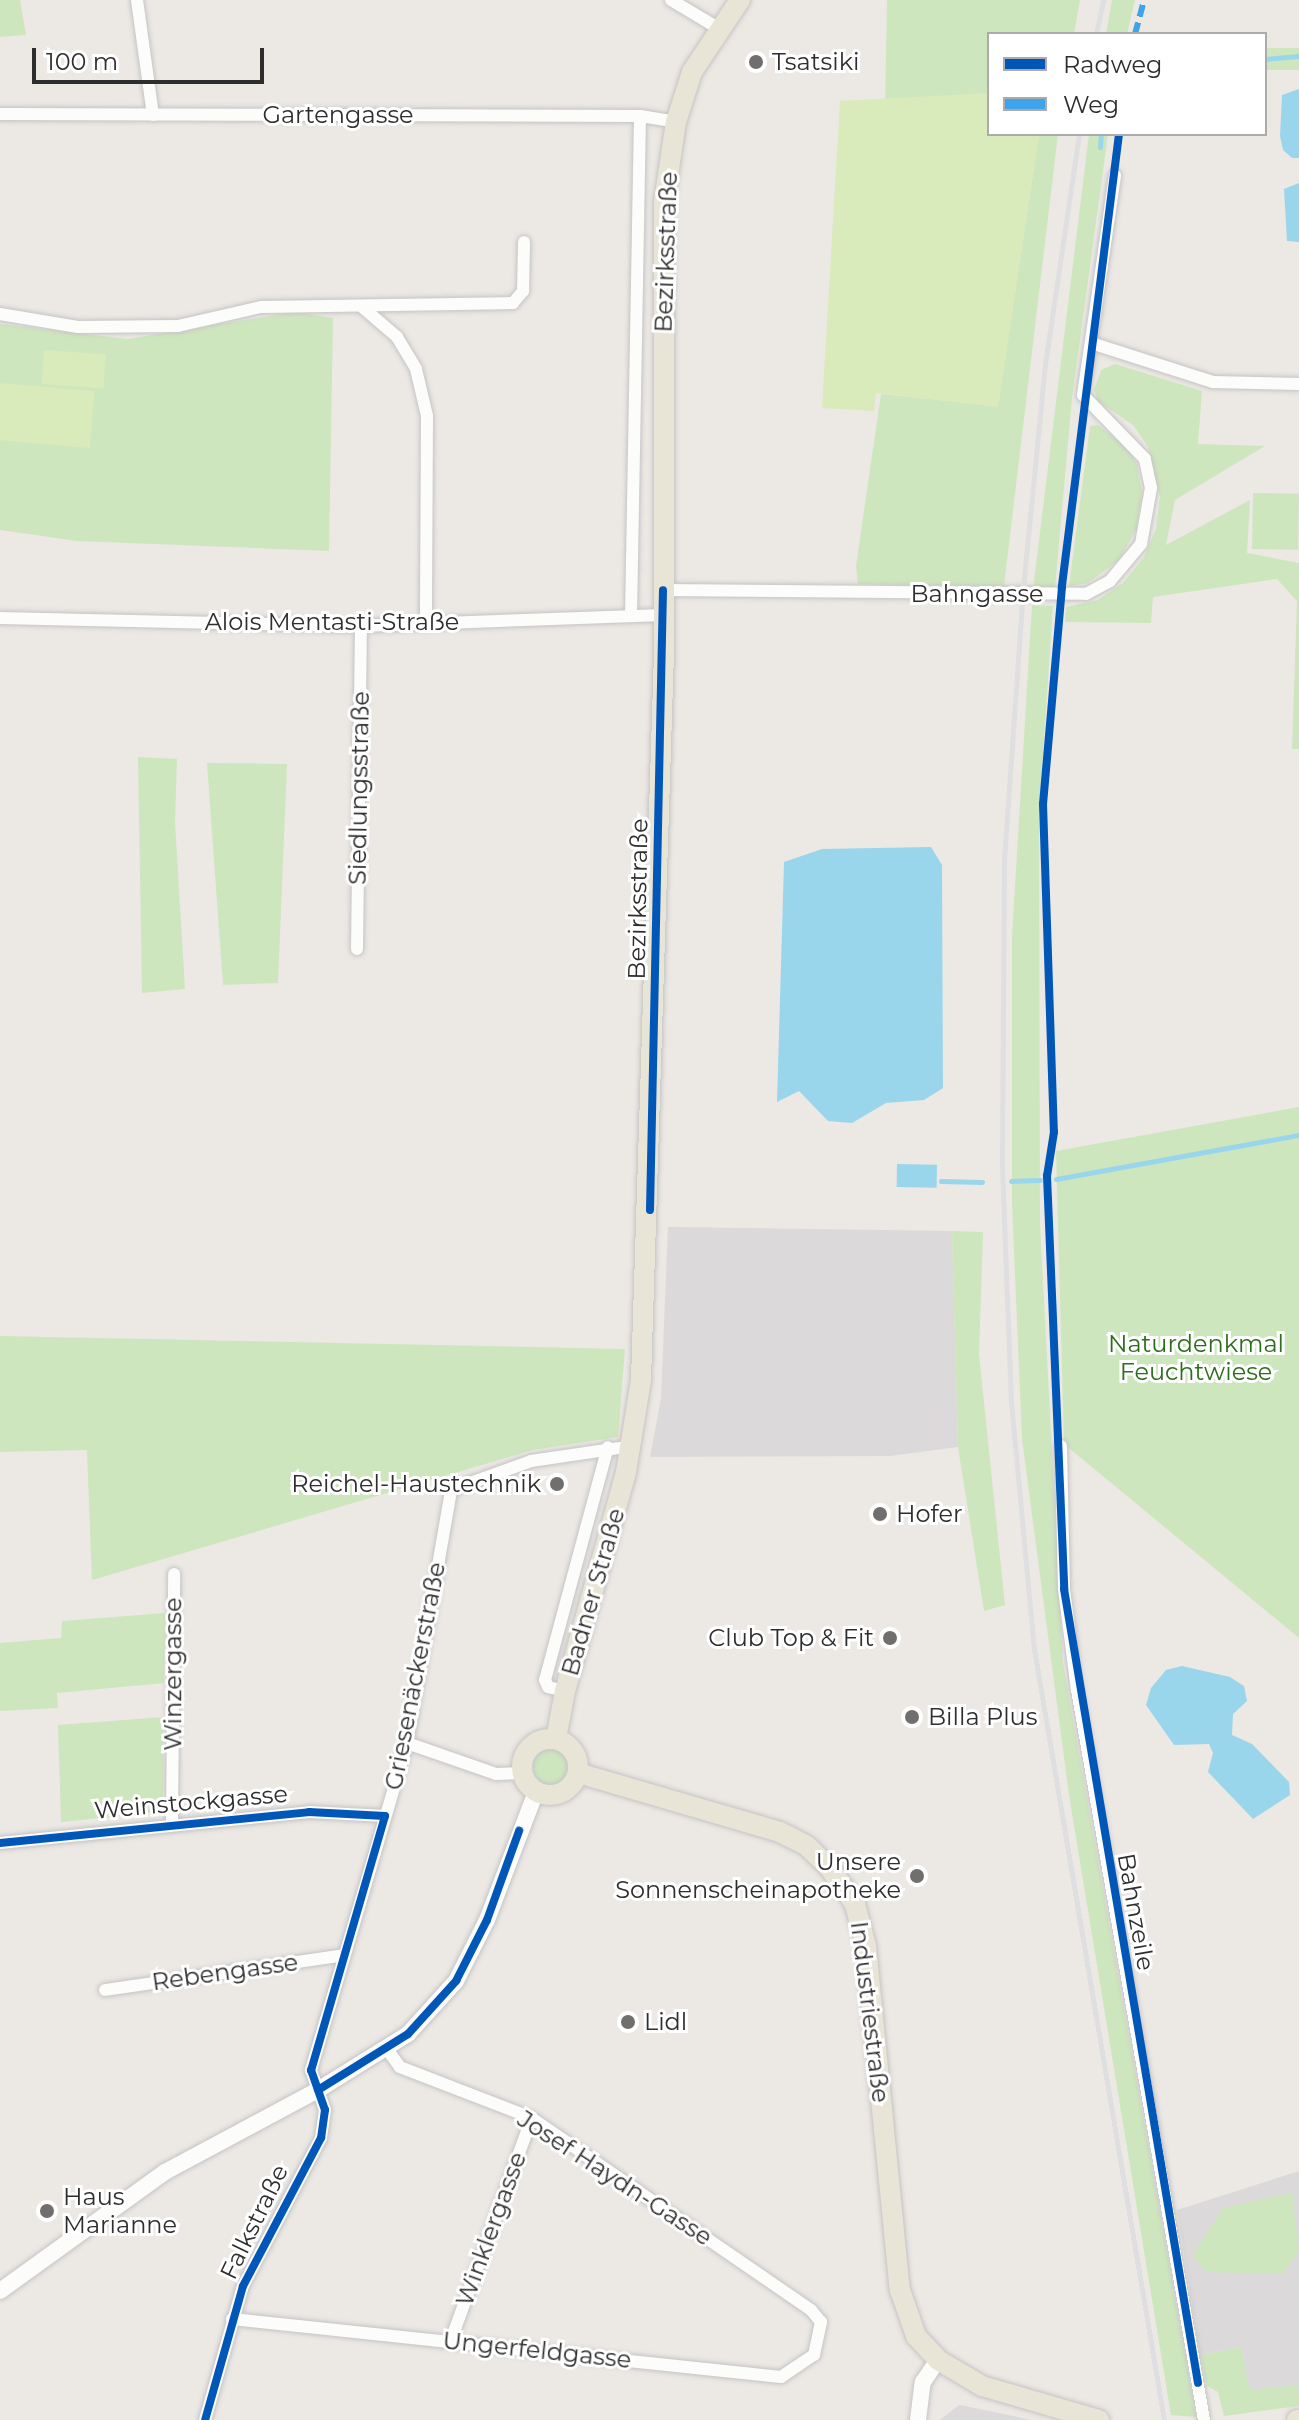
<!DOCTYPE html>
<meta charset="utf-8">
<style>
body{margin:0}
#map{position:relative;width:1299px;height:2420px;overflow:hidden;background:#ece8e4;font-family:Montserrat,sans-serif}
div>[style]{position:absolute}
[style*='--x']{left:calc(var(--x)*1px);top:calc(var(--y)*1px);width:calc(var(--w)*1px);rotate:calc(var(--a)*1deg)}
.industrial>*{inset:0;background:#dcd9db}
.green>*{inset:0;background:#cee6be;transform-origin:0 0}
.round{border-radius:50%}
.pitch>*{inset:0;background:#d9eabb;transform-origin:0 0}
.water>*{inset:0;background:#99d6ec;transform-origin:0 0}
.stream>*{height:5px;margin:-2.5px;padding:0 2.5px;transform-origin:2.5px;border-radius:2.5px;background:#99d6ec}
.roads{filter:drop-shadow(0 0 2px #c5c4c5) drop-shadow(0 0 2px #c5c4c5)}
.minor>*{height:12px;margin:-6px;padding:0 6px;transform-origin:6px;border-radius:6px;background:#fcfcfb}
.tertiary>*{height:16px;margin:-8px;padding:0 8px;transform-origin:8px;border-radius:8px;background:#fcfcfb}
.primary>*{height:20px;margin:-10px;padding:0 10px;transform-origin:10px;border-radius:10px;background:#e8e4d6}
.primary>.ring{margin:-10px;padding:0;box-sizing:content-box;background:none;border:20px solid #e8e4d6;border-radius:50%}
.rail>*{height:5px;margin:-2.5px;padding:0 2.5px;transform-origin:2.5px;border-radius:2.5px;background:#dfdfe1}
.quiet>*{height:6px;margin-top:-3px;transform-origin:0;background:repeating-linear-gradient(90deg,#3ea3eb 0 12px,transparent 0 18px)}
.cycleway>*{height:8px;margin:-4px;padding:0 4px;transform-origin:4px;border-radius:4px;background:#0057b8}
.dots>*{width:22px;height:22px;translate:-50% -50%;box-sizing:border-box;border:4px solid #fff;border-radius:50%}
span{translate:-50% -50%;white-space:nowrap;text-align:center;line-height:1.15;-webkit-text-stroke:6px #fff;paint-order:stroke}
.poi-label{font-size:24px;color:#2e2e2e}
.left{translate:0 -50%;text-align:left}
.right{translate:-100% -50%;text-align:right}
.street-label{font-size:24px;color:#2e2e2e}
.park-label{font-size:24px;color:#2c6e1b}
.legend{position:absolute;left:987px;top:32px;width:280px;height:104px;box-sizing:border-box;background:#fff;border:2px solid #ababab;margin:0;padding:10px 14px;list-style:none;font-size:24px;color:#2e2e2e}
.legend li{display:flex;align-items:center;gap:16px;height:40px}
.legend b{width:40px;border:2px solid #ababab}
.scale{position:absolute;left:32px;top:48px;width:232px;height:36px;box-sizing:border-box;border:4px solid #2e2e2e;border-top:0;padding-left:10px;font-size:24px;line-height:28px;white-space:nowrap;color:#2e2e2e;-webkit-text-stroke:6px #fff;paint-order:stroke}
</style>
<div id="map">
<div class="industrial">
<div style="clip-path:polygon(668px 1227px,952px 1231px,958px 1447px,890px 1456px,650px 1457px,661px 1398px)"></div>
<div style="clip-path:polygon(1299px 2171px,1299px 2385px,1250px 2391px,1241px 2347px,1200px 2355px,1177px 2210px)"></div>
<div style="clip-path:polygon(959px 2405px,960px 2405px,1032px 2420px,940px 2420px)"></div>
</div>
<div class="green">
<div style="clip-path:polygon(0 0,20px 0,26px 35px,0 37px)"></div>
<div style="clip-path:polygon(887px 0,1080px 0,1074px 34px,989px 34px,989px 122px,885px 111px)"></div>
<div style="clip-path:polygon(1112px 0,1135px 0,1127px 34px,1106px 34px)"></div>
<div style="left:1299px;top:48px;width:22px;height:34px;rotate:90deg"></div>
<div style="clip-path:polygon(1039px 134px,1058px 134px,1004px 586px,858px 584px,856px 566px,881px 394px,998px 406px)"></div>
<div style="clip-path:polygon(1089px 134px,1108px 134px,1072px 398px,1055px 588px,1033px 589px)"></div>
<div style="clip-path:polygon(295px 312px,333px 318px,329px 551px,77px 541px,0 530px,0 324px,128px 339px)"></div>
<div style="clip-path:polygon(1115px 364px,1202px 391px,1198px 444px,1265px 446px,1175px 500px,1166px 545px,1250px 500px,1247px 553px,1299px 563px,1299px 749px,1292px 749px,1297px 601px,1277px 579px,1153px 597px,1151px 623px,1065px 622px,1066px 607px,1098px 600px,1123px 583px,1144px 557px,1156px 529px,1160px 497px,1148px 447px,1134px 426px,1098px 401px,1094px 390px,1101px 370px)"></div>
<div style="clip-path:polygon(1098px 425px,1129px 449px,1137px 465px,1142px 493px,1137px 528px,1119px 560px,1088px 583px,1069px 586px,1090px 426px)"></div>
<div style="left:1253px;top:493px;width:46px;height:56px;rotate:1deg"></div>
<div style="clip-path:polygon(1032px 605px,1053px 606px,1039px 813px,1040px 1224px,1063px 1663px,1196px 2417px,1171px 2415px,1069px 1795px,1022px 1439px,1012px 1204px,1012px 936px)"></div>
<div style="clip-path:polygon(138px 757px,177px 759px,175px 822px,185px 989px,142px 993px)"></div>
<div style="clip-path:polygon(207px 763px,287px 764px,278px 983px,223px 985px)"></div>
<div style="clip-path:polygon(1299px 1107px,1299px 1638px,1064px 1444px,1056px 1151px)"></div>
<div style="clip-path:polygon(952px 1231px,983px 1232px,979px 1354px,1005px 1605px,984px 1611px,958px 1447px)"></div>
<div style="clip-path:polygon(0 1336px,625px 1349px,618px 1437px,533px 1450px,92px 1580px,87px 1450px,0 1452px)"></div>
<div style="clip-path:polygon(165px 1613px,164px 1683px,57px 1693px,58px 1708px,0 1711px,0 1643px,61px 1638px,62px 1621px)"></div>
<div style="clip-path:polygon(164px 1717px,163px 1802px,151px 1813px,61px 1822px,58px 1725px)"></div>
<div class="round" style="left:533px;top:1749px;width:36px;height:36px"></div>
<div style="clip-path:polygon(1292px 2193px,1299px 2251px,1282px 2274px,1206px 2272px,1193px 2255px,1223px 2208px)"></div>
<div style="clip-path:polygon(1241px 2347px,1250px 2390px,1299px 2385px,1299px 2406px,1224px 2416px,1218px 2392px,1207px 2386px,1200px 2355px)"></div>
</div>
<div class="pitch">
<div style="clip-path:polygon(989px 93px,989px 134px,1039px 134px,998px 407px,876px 393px,874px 411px,822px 408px,840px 101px)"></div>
<div style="left:44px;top:350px;width:62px;height:34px;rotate:4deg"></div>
<div style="left:0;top:383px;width:95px;height:57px;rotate:5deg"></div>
</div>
<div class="water">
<div style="clip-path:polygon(1299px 89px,1299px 158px,1292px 158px,1283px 150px,1280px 136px,1282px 95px)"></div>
<div style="clip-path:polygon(1299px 183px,1299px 242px,1287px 241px,1284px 189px)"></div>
<div style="clip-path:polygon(931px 847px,942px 865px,943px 1088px,924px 1100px,886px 1103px,852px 1123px,828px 1121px,799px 1091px,777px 1102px,784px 862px,822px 849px)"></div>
<div style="left:897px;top:1164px;width:40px;height:23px;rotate:1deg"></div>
<div style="clip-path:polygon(1182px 1666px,1230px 1677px,1244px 1686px,1247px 1701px,1233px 1714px,1232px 1735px,1252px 1744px,1289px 1782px,1290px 1795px,1253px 1819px,1208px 1772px,1213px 1753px,1209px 1744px,1174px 1745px,1146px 1705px,1151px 1688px,1166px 1670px)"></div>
</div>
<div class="stream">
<div style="--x:1265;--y:59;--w:34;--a:-5"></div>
<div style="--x:1100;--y:147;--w:13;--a:-86"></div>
<div style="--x:1056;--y:1179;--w:247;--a:-10.3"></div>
<div style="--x:941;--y:1181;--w:41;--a:1.4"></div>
<div style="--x:1011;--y:1181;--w:29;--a:-2"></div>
</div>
<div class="roads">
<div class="minor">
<div style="--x:137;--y:0;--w:116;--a:82.1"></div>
<div style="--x:671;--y:0;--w:55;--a:30.8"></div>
<div style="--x:0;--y:114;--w:640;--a:0.18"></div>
<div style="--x:640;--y:116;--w:36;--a:9"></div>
<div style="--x:361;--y:306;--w:48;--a:40.7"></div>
<div style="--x:397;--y:337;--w:37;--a:59"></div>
<div style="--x:416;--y:369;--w:48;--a:76.8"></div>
<div style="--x:427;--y:416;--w:208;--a:90.3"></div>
<div style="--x:0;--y:314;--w:79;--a:9.5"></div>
<div style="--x:78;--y:327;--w:100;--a:-0.6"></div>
<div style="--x:178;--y:326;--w:85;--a:-12.9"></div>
<div style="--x:261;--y:307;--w:252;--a:-0.9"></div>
<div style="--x:513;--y:303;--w:16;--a:-50"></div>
<div style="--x:523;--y:291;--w:49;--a:-88.8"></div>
<div style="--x:1091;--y:343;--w:128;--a:17.7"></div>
<div style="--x:1213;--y:382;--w:86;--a:1.3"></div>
<div style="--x:663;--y:590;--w:423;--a:0.5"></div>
<div style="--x:1086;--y:594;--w:27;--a:-28"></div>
<div style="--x:1110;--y:581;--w:48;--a:-50"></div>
<div style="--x:1141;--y:544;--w:57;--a:-79.9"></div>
<div style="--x:1151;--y:488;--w:30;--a:-102"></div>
<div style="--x:1145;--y:459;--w:89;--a:-134.1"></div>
<div style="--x:1083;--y:395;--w:222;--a:-81.7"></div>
<div style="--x:631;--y:616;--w:500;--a:-88.97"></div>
<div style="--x:0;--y:618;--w:361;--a:1.3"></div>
<div style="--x:361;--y:626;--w:302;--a:-2.1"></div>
<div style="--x:357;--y:949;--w:323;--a:-89.3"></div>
<div style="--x:1061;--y:1446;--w:143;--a:88.8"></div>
<div style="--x:1064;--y:1589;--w:102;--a:82.7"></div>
<div style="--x:1077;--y:1690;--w:741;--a:80.13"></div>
<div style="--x:565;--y:1691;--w:17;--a:-167"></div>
<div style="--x:548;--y:1687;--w:8;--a:-113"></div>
<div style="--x:545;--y:1680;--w:241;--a:-74.9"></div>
<div style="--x:407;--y:1743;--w:94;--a:19.2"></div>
<div style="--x:496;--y:1774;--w:26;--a:-2"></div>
<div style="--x:172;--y:1823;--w:249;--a:-89.5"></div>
<div style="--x:0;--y:1843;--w:311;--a:-5.7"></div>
<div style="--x:309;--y:1812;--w:76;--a:3"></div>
<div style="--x:105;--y:1990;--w:242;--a:-8.3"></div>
<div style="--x:232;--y:2319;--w:552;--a:6.03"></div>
<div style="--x:781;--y:2377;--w:40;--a:-34"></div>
<div style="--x:814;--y:2355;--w:34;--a:-78"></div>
<div style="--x:821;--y:2322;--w:16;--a:-130"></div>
<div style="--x:811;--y:2310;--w:339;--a:-145.5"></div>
<div style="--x:532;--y:2118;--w:142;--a:-158.9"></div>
<div style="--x:400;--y:2067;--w:22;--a:-126"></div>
<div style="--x:451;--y:2340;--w:236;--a:-70"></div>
<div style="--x:205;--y:2420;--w:139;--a:-74.2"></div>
<div style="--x:243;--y:2286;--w:167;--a:-62.2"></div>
<div style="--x:321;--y:2138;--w:28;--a:-82"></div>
<div style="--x:325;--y:2110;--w:42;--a:-109.3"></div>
<div style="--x:311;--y:2070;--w:341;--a:-73.6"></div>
<div style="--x:407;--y:1743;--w:257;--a:-80.1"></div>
<div style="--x:451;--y:1490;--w:85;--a:-19.9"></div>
<div style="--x:531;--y:1461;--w:102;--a:-8.4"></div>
</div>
<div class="tertiary">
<div style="--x:0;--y:2291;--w:203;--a:-35.8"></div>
<div style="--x:165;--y:2172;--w:174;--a:-28.2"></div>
<div style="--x:318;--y:2090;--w:106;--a:-31.9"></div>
<div style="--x:408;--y:2034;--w:72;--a:-47.8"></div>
<div style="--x:456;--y:1981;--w:68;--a:-63.1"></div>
<div style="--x:487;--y:1920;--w:137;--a:-69.1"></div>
<div style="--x:918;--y:2420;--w:38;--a:-83"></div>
<div style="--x:923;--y:2382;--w:27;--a:-56"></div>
</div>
<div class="primary">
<div class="ring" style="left:522px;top:1739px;width:36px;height:36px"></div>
<div style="--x:556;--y:1739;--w:49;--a:-79.4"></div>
<div style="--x:565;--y:1691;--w:227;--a:-74.4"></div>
<div style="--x:626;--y:1472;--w:93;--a:-80.7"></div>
<div style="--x:641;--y:1380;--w:728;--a:-88.19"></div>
<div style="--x:664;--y:652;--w:450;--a:-90"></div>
<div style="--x:664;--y:202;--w:81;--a:-81.5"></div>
<div style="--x:676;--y:122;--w:52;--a:-72.3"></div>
<div style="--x:692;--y:72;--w:87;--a:-56.3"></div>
<div style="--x:578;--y:1773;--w:210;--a:16.3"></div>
<div style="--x:780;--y:1832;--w:30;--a:27"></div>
<div style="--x:807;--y:1846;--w:30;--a:44"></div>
<div style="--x:829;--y:1867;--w:45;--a:54.9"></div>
<div style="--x:855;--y:1904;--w:43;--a:75.3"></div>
<div style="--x:866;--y:1946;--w:346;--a:84.4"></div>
<div style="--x:900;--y:2290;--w:49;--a:70.8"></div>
<div style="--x:916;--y:2336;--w:33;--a:47"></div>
<div style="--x:938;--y:2360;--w:51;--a:30.6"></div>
<div style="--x:982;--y:2386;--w:122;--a:16.2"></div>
<div style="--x:1297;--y:2420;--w:2;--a:0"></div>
</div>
</div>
<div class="rail">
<div style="--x:1096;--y:34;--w:35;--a:-78"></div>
<div style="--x:1079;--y:134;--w:232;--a:98.4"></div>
<div style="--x:1045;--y:364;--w:225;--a:95.6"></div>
<div style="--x:1023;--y:588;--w:275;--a:94"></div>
<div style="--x:1004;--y:862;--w:306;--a:90.4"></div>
<div style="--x:1002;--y:1168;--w:234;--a:87.8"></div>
<div style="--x:1011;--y:1402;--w:248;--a:84.7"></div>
<div style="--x:1034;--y:1649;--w:782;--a:80.43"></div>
</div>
<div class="quiet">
<div style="--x:1135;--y:34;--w:35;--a:-75"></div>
</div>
<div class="cycleway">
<div style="--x:1119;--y:134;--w:457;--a:97.2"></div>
<div style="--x:1062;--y:587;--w:218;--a:95"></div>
<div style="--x:1043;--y:804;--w:328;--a:88.1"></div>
<div style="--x:1054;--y:1132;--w:45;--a:99"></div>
<div style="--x:1047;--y:1176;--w:413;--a:87.6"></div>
<div style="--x:1064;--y:1589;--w:805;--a:80.42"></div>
<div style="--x:650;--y:1210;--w:620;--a:-88.8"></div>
<div style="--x:0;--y:1843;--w:311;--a:-5.7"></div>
<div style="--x:309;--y:1812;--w:76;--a:3"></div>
<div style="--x:385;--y:1816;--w:265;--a:106.2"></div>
<div style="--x:311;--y:2070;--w:42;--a:70.7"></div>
<div style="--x:325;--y:2110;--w:28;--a:98"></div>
<div style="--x:321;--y:2138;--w:167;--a:117.8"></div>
<div style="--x:243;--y:2286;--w:139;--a:105.8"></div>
<div style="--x:318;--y:2090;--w:106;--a:-31.9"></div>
<div style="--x:408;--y:2034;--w:72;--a:-47.8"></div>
<div style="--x:456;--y:1981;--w:68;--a:-63.1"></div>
<div style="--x:487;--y:1920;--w:95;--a:-70.2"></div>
</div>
<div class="dots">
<div style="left:756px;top:62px;background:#706f6e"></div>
<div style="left:557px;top:1484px;background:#706f6e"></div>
<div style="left:880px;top:1514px;background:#706f6e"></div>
<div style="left:890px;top:1638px;background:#706f6e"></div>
<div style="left:912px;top:1717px;background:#706f6e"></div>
<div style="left:917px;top:1876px;background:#706f6e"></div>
<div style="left:628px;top:2022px;background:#706f6e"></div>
<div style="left:47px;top:2211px;background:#706f6e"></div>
</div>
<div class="poi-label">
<span class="left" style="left:772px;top:62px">Tsatsiki</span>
<span class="right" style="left:541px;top:1484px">Reichel-Haustechnik</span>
<span class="left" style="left:896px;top:1514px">Hofer</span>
<span class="right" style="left:874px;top:1638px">Club Top &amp; Fit</span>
<span class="left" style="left:928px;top:1717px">Billa Plus</span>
<span class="right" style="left:901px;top:1876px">Unsere<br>Sonnenscheinapotheke</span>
<span class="left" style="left:644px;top:2022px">Lidl</span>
<span class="left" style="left:63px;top:2211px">Haus<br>Marianne</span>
</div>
<div class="street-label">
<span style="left:338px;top:115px">Gartengasse</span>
<span style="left:666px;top:252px;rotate:-88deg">Bezirksstraße</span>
<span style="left:977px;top:594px">Bahngasse</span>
<span style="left:332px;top:622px">Alois Mentasti-Straße</span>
<span style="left:359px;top:788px;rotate:-89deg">Siedlungsstraße</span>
<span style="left:638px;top:899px;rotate:-89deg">Bezirksstraße</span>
<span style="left:593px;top:1592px;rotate:-74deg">Badner Straße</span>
<span style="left:173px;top:1674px;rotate:-90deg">Winzergasse</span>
<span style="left:415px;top:1676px;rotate:-79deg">Griesenäckerstraße</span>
<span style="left:191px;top:1802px;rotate:-5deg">Weinstockgasse</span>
<span style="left:1136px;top:1912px;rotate:80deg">Bahnzeile</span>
<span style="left:225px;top:1972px;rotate:-8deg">Rebengasse</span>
<span style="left:870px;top:2012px;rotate:83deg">Industriestraße</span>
<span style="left:615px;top:2178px;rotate:33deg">Josef Haydn-Gasse</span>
<span style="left:254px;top:2222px;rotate:-64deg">Falkstraße</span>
<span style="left:491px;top:2229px;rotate:-70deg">Winklergasse</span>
<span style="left:537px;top:2350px;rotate:6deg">Ungerfeldgasse</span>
</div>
<div class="park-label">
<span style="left:1196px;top:1358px">Naturdenkmal<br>Feuchtwiese</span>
</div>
<ul class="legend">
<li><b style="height:10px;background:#0057b8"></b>Radweg</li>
<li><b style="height:10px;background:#3ea3eb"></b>Weg</li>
</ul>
<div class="scale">100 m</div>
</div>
